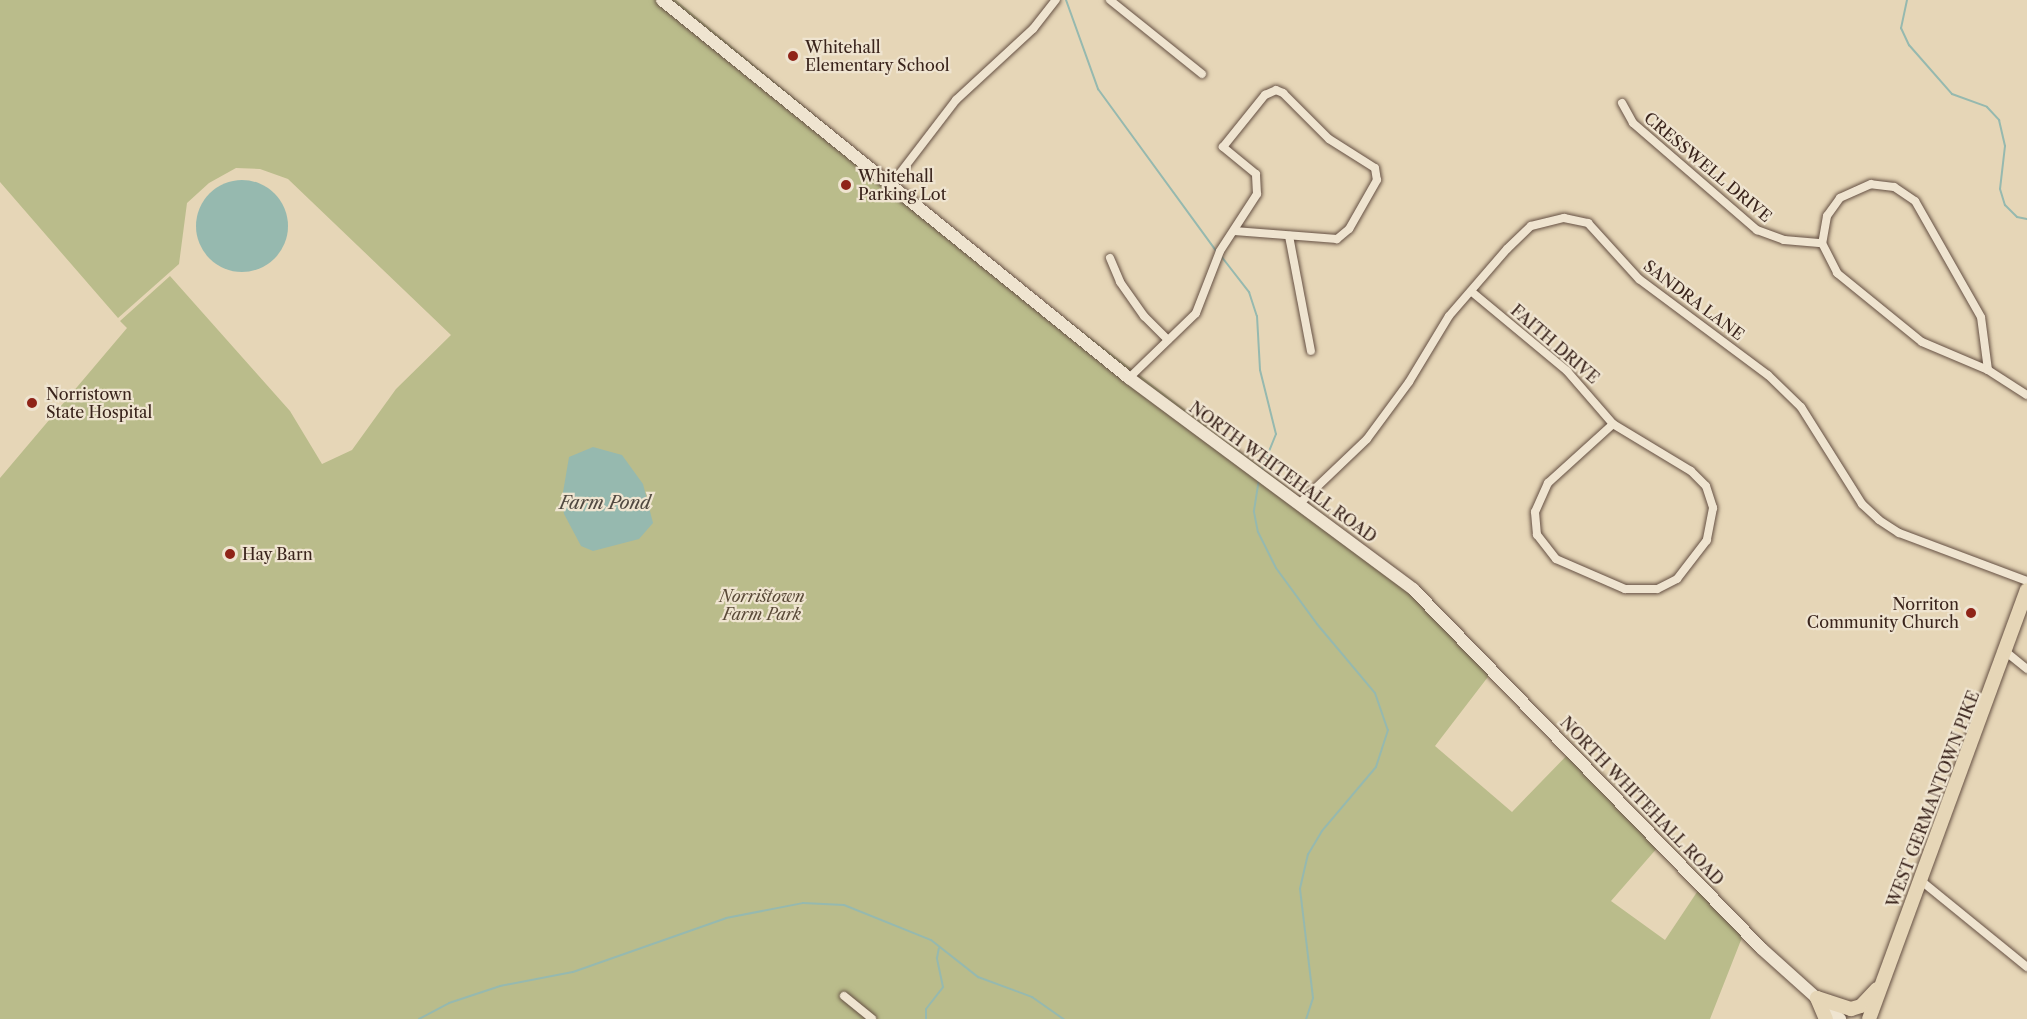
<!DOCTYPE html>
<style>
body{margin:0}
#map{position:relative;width:2027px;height:1019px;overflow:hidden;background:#e6d6b7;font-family:"Libre Caslon Text",serif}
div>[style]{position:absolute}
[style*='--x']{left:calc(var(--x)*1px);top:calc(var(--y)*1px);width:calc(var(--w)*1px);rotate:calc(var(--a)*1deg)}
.green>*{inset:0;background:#babc8b}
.water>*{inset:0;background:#96b9af}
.round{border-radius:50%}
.stream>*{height:2px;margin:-1px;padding:0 1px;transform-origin:1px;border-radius:1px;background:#96b9af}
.roads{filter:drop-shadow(0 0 2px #655043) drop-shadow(0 0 2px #655043)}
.street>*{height:8px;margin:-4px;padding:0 4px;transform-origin:4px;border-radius:4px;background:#efe4d0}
.secondary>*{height:12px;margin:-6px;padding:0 6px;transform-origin:6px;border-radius:6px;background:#efe4d0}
.primary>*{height:14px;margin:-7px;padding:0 7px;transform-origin:7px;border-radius:7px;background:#e6d6b7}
.dots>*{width:16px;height:16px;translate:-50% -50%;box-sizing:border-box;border:3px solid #efe4d0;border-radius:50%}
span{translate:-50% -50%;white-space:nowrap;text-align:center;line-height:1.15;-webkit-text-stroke:4.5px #efe4d0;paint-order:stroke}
.poi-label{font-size:16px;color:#3a241c}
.left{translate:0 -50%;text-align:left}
.right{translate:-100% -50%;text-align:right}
.street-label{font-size:16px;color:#3a241c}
.park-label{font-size:16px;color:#5a4a38;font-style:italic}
.water-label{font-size:18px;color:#514941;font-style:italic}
</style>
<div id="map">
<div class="green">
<div style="clip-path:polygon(0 0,676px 0,999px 268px,1403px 575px,1494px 669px,1435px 746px,1512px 812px,1574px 748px,1658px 847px,1611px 901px,1665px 940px,1701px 886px,1743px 935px,1710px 1019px,0 1019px,0 478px,127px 328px,120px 321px,170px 276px,290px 411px,322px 464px,352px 450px,396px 389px,451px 335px,288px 179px,260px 169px,236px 168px,209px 183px,187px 203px,179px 264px,118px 318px,0 182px)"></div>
</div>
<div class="water">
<div class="round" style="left:196px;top:180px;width:92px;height:92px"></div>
<div style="clip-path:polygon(593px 447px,622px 455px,643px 484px,653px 523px,639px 539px,593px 551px,581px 546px,564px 514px,562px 498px,569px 457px)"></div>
</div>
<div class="stream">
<div style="--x:1066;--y:0;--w:95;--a:70.2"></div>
<div style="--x:1098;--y:89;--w:202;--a:53.9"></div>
<div style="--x:1907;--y:0;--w:29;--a:102"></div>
<div style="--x:1901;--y:28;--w:19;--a:65"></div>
<div style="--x:1909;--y:45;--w:65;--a:48.7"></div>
<div style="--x:1952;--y:94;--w:37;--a:20"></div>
<div style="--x:1987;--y:107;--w:18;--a:47"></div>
<div style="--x:1999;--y:120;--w:27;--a:77"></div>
<div style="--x:2005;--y:146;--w:43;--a:96.6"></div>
<div style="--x:2000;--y:189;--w:17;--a:73"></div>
<div style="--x:2005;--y:205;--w:17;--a:45"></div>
<div style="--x:2017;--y:217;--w:10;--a:11"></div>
<div style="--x:1221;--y:256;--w:46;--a:52.1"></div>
<div style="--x:1249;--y:292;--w:25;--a:72"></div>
<div style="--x:1257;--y:316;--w:54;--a:86.8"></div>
<div style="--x:1260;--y:370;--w:66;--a:76"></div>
<div style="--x:1276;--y:434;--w:40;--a:112"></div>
<div style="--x:1259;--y:479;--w:33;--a:99"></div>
<div style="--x:1254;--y:512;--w:20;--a:79"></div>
<div style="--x:1258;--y:532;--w:40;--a:63.4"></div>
<div style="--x:1276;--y:568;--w:69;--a:53.8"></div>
<div style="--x:1317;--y:624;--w:90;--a:50"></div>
<div style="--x:1375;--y:693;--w:39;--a:71"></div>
<div style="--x:1388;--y:730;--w:39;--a:108"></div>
<div style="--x:1376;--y:767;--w:84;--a:130.2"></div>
<div style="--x:1322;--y:831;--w:27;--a:121"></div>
<div style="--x:1308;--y:854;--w:36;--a:103"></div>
<div style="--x:1300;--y:889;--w:110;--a:83.2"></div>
<div style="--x:1313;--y:998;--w:22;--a:108"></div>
<div style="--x:419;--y:1019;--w:34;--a:-28"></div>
<div style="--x:449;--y:1003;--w:54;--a:-18.4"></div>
<div style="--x:500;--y:986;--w:74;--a:-10.9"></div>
<div style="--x:573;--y:972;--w:162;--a:-19.4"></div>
<div style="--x:726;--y:918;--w:78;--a:-11"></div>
<div style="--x:803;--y:903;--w:41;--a:2.8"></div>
<div style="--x:844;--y:905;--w:94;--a:21.9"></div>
<div style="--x:931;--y:940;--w:60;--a:38.2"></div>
<div style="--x:978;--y:977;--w:58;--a:20.3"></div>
<div style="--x:1032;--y:997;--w:39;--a:35"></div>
<div style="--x:926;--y:1019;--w:10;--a:-90"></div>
<div style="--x:926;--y:1009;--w:28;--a:-52"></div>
<div style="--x:943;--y:987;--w:30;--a:-102"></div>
<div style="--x:937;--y:958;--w:10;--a:-79"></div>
</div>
<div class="roads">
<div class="street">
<div style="--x:1110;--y:0;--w:118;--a:38.8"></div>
<div style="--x:1622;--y:103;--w:23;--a:61"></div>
<div style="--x:1633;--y:123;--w:164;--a:40.8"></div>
<div style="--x:1757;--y:230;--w:29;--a:20"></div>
<div style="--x:1784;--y:240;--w:38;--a:5"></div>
<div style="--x:891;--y:185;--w:107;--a:-52.6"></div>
<div style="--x:956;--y:100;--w:105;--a:-42.7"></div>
<div style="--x:1033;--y:29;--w:37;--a:-52"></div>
<div style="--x:1289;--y:236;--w:117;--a:79.2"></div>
<div style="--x:1110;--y:258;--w:26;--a:67"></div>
<div style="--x:1120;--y:282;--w:42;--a:54.8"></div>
<div style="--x:1144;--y:316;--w:34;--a:45"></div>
<div style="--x:1472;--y:292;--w:124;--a:39.7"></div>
<div style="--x:1567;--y:371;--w:70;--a:49"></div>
<div style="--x:1613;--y:424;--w:91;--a:31.1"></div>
<div style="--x:1691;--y:471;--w:21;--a:45"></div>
<div style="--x:1706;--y:486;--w:23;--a:72"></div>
<div style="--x:1713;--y:508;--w:33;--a:101"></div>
<div style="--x:1707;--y:540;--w:49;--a:127.6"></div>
<div style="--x:1677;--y:579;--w:22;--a:153"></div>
<div style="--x:1657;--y:589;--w:32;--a:180"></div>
<div style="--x:1625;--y:589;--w:75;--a:-156.5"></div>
<div style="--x:1556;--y:559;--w:31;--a:-128"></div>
<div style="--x:1537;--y:535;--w:23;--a:-95"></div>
<div style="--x:1535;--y:512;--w:32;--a:-66"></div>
<div style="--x:1548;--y:483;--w:88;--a:-42.2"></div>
<div style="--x:1988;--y:370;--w:53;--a:-97.5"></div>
<div style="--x:1981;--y:317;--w:133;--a:-119.6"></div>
<div style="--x:1915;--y:201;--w:25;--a:-146"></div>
<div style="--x:1894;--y:187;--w:23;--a:-173"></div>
<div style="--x:1871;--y:184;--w:34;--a:156"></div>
<div style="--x:1840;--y:198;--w:22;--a:126"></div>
<div style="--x:1827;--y:216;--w:27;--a:100"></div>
<div style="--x:1822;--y:243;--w:34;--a:63"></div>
<div style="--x:1837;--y:273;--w:109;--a:39.1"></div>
<div style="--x:1922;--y:342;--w:72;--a:23"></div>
<div style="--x:1988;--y:370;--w:46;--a:32.7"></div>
<div style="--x:1129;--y:378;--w:93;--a:-44.1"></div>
<div style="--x:1196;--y:313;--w:66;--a:-68.8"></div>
<div style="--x:1220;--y:251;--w:68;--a:-57"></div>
<div style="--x:1257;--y:194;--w:20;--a:-93"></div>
<div style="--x:1256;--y:174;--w:43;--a:-140.7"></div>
<div style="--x:1223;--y:147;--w:67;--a:-51.1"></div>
<div style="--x:1265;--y:95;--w:12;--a:-24"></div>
<div style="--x:1276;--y:90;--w:8;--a:23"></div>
<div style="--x:1283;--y:93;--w:65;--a:45"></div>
<div style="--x:1329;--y:139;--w:54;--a:32.2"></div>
<div style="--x:1375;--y:168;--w:12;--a:81"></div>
<div style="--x:1377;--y:180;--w:56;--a:119.7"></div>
<div style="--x:1349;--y:229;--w:16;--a:140"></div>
<div style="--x:1337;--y:239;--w:103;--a:-175.6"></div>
<div style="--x:1299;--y:504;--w:94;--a:-43.7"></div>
<div style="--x:1367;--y:439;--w:71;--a:-53.6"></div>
<div style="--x:1409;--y:382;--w:77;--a:-58.8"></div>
<div style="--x:1449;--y:316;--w:89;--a:-49.1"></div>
<div style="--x:1507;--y:249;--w:33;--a:-44"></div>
<div style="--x:1531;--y:226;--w:34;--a:-14"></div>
<div style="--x:1564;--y:218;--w:25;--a:12"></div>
<div style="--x:1588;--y:223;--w:76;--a:47.7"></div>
<div style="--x:1639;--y:279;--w:161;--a:36.7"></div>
<div style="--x:1768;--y:375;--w:46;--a:44.1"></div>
<div style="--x:1801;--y:407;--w:115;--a:57.8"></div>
<div style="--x:1862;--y:504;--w:23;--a:43"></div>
<div style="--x:1879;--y:520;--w:24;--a:33"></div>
<div style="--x:1899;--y:533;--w:137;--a:20.6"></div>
<div style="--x:2006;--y:652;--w:27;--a:39"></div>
<div style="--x:1920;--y:880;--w:138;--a:39.1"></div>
<div style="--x:844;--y:996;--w:36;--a:39"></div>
</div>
<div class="secondary">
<div style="--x:662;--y:0;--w:601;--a:38.99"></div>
<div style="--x:1129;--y:378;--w:354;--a:36.6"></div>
<div style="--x:1413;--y:589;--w:501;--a:45.89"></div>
<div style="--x:1762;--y:949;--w:105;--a:41.9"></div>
</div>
<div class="primary">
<div style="--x:1817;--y:998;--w:36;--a:18"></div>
<div style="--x:1851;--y:1009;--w:10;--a:-17"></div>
<div style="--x:1861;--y:1006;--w:23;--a:-47"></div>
<div style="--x:1817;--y:998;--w:23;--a:67"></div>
<div style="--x:1869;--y:1019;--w:457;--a:-69.8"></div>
</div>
</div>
<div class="dots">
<div style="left:793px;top:56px;background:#8f2418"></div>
<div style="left:846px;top:185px;background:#8f2418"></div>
<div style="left:32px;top:403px;background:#8f2418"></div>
<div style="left:230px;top:554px;background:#8f2418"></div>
<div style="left:1971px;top:613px;background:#8f2418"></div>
</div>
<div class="poi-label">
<span class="left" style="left:805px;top:56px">Whitehall<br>Elementary School</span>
<span class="left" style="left:858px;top:185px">Whitehall<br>Parking Lot</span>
<span class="left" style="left:46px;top:403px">Norristown<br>State Hospital</span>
<span class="left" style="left:242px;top:554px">Hay Barn</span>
<span class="right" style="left:1959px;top:613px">Norriton<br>Community Church</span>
</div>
<div class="street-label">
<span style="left:1708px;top:167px;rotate:40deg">CRESSWELL DRIVE</span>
<span style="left:1694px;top:300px;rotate:37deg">SANDRA LANE</span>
<span style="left:1555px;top:344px;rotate:41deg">FAITH DRIVE</span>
<span style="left:1283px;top:472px;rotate:36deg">NORTH WHITEHALL ROAD</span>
<span style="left:1933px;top:799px;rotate:-69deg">WEST GERMANTOWN PIKE</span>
<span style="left:1642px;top:801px;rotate:46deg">NORTH WHITEHALL ROAD</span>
</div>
<div class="park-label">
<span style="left:762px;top:605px">Norristown<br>Farm Park</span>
</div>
<div class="water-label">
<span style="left:605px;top:503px">Farm Pond</span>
</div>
</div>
